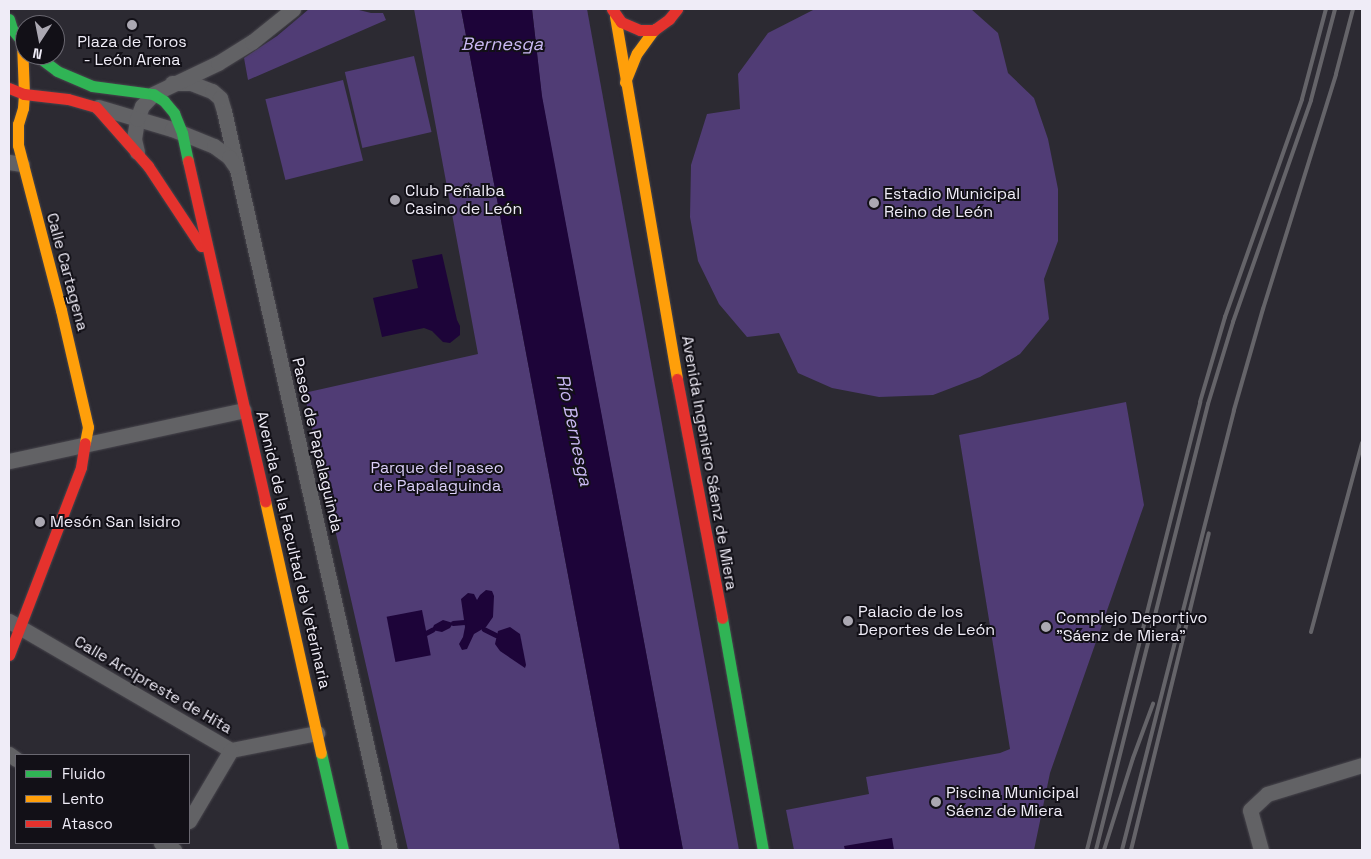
<!DOCTYPE html>
<meta charset="utf-8">
<style>
body{margin:0}
#map{position:relative;width:1371px;height:859px;overflow:hidden;background:#2c2a32;font-family:"Space Grotesk",sans-serif}
div>[style]{position:absolute}
[style*='--x']{left:calc(var(--x)*1px);top:calc(var(--y)*1px);width:calc(var(--w)*1px);rotate:calc(var(--a)*1deg)}
.green>*{inset:0;background:#503c75;transform-origin:0 0}
.water>*{inset:0;background:#1d0439;transform-origin:0 0}
.stream>*{height:4.5px;margin:-2.25px;padding:0 2.25px;transform-origin:2.25px;border-radius:2.25px;background:#1d0439}
.roads{filter:drop-shadow(0 0 1px #48464d) drop-shadow(0 0 1px #48464d)}
.street>*{height:15px;margin:-7.5px;padding:0 7.5px;transform-origin:7.5px;border-radius:7.5px;background:#626265}
.fast>*{height:11px;margin:-5.5px;padding:0 5.5px;transform-origin:5.5px;border-radius:5.5px;background:#30b455}
.slow>*{height:11px;margin:-5.5px;padding:0 5.5px;transform-origin:5.5px;border-radius:5.5px;background:#ff9f0a}
.jam>*{height:11px;margin:-5.5px;padding:0 5.5px;transform-origin:5.5px;border-radius:5.5px;background:#e5322d}
.rail>*{height:4px;margin:-2px;padding:0 2px;transform-origin:2px;border-radius:2px;background:#656469}
.dots>*{width:14px;height:14px;translate:-50% -50%;box-sizing:border-box;border:2px solid #121017;border-radius:50%}
span{translate:-50% -50%;white-space:nowrap;text-align:center;line-height:1.15;-webkit-text-stroke:4px #121017;paint-order:stroke}
.poi-label{font-size:16px;color:#efecf7}
.left{translate:0 -50%;text-align:left}
.street-label{font-size:16px;color:#efecf7}
.park-label{font-size:16px;color:#dacff6}
.water-label{font-size:18px;color:#cab9f3;font-style:italic}
.frame{position:absolute;inset:0;border:10px solid #efecf7;pointer-events:none}
.legend{position:absolute;left:15px;top:754px;width:175px;height:90px;box-sizing:border-box;background:#121017;border:1px solid #6a6871;margin:0;padding:6px 9px;list-style:none;font-size:15px;color:#efecf7}
.legend li{display:flex;align-items:center;gap:10px;height:25px}
.legend b{width:25px;border:1px solid #6a6871}
.north{position:absolute;left:15px;top:15px;width:50px;height:50px;box-sizing:border-box;background:#121017;border:1px solid #6a6871;border-radius:50%;rotate:191deg;font-size:14px;font-weight:700;line-height:20px;text-align:center;color:#efecf7}
.north::after{content:'';display:block;margin:auto;width:18px;height:22px;background:#aba8b2;clip-path:polygon(50% 0,100% 100%,50% 72%,0 100%)}
</style>
<div id="map">
<div class="green">
<div style="clip-path:polygon(309px 9px,355px 9px,371px 13px,383px 13px,386px 20px,248px 80px,244px 58px,277px 36px)"></div>
<div style="clip-path:polygon(414px 9px,461px 9px,620px 850px,408px 850px,304px 393px,478px 354px)"></div>
<div style="clip-path:polygon(532px 9px,587px 9px,739px 850px,683px 850px,542px 99px)"></div>
<div style="clip-path:polygon(815px 9px,971px 9px,998px 33px,1008px 73px,1034px 98px,1048px 139px,1058px 189px,1058px 241px,1044px 279px,1049px 319px,1020px 354px,980px 377px,933px 395px,879px 397px,832px 388px,798px 373px,779px 333px,747px 337px,719px 304px,698px 261px,690px 217px,691px 165px,707px 114px,740px 109px,738px 74px,768px 33px)"></div>
<div style="left:414px;top:56px;width:78px;height:71px;rotate:77deg"></div>
<div style="left:343px;top:80px;width:83px;height:80px;rotate:76deg"></div>
<div style="clip-path:polygon(1126px 402px,1144px 505px,1050px 773px,1034px 850px,794px 850px,786px 810px,869px 794px,866px 777px,1000px 753px,1010px 749px,959px 435px)"></div>
</div>
<div class="water">
<div style="clip-path:polygon(461px 9px,532px 9px,542px 96px,683px 850px,620px 850px)"></div>
<div style="clip-path:polygon(442px 254px,457px 320px,460px 326px,460px 335px,450px 343px,443px 342px,432px 331px,424px 328px,382px 337px,373px 298px,418px 288px,412px 260px)"></div>
<div style="clip-path:polygon(486px 590px,492px 591px,494px 596px,493px 617px,486px 627px,474px 634px,467px 649px,462px 650px,459px 644px,463px 637px,465px 627px,461px 599px,468px 593px,474px 594px,477px 600px,480px 595px)"></div>
<div style="left:422px;top:610px;width:46px;height:36px;rotate:79deg"></div>
<div style="clip-path:polygon(443px 620px,453px 623px,450px 628px,442px 632px,432px 630px,434px 625px)"></div>
<div style="clip-path:polygon(510px 627px,520px 634px,526px 665px,525px 668px,500px 651px,495px 644px,498px 631px)"></div>
<div style="clip-path:polygon(892px 838px,894px 850px,845px 850px,844px 846px)"></div>
</div>
<div class="stream">
<div style="--x:453;--y:623;--w:11;--a:-5"></div>
<div style="--x:484;--y:629;--w:13;--a:27"></div>
<div style="--x:426;--y:633;--w:7;--a:-27"></div>
</div>
<div class="roads">
<div class="street">
<div style="--x:172;--y:83;--w:19;--a:0"></div>
<div style="--x:191;--y:83;--w:22;--a:21"></div>
<div style="--x:212;--y:91;--w:11;--a:41"></div>
<div style="--x:220;--y:98;--w:14;--a:73"></div>
<div style="--x:224;--y:111;--w:757;--a:77.34"></div>
<div style="--x:98;--y:107;--w:77;--a:16.6"></div>
<div style="--x:172;--y:129;--w:45;--a:22"></div>
<div style="--x:214;--y:146;--w:19;--a:36"></div>
<div style="--x:229;--y:157;--w:11;--a:56"></div>
<div style="--x:137;--y:152;--w:13;--a:-103"></div>
<div style="--x:134;--y:139;--w:20;--a:-81"></div>
<div style="--x:137;--y:119;--w:14;--a:-69"></div>
<div style="--x:142;--y:106;--w:16;--a:-47"></div>
<div style="--x:153;--y:94;--w:72;--a:-25.5"></div>
<div style="--x:218;--y:63;--w:40;--a:-32"></div>
<div style="--x:252;--y:42;--w:53;--a:-38.8"></div>
<div style="--x:9;--y:162;--w:13;--a:9"></div>
<div style="--x:9;--y:461;--w:240;--a:-12.2"></div>
<div style="--x:9;--y:621;--w:257;--a:30.2"></div>
<div style="--x:231;--y:750;--w:88;--a:-11.2"></div>
<div style="--x:9;--y:754;--w:9;--a:36"></div>
<div style="--x:189;--y:821;--w:82;--a:-59.4"></div>
<div style="--x:161;--y:843;--w:15;--a:28"></div>
<div style="--x:1261;--y:850;--w:41;--a:-105.4"></div>
<div style="--x:1250;--y:810;--w:23;--a:-43"></div>
<div style="--x:1267;--y:794;--w:99;--a:-17"></div>
</div>
<div class="fast">
<div style="--x:9;--y:19;--w:10;--a:73"></div>
<div style="--x:12;--y:29;--w:21;--a:51"></div>
<div style="--x:36;--y:55;--w:26;--a:37"></div>
<div style="--x:57;--y:71;--w:38;--a:23"></div>
<div style="--x:92;--y:86;--w:62;--a:7.5"></div>
<div style="--x:153;--y:94;--w:13;--a:32"></div>
<div style="--x:164;--y:101;--w:16;--a:50"></div>
<div style="--x:174;--y:113;--w:22;--a:68"></div>
<div style="--x:182;--y:133;--w:29;--a:78"></div>
<div style="--x:722;--y:618;--w:236;--a:80"></div>
<div style="--x:321;--y:753;--w:99;--a:77.2"></div>
</div>
<div class="slow">
<div style="--x:615;--y:16;--w:368;--a:80.3"></div>
<div style="--x:22;--y:42;--w:52;--a:87.8"></div>
<div style="--x:24;--y:94;--w:14;--a:94"></div>
<div style="--x:23;--y:108;--w:17;--a:107"></div>
<div style="--x:18;--y:124;--w:21;--a:90"></div>
<div style="--x:18;--y:145;--w:171;--a:75.4"></div>
<div style="--x:61;--y:310;--w:120;--a:77"></div>
<div style="--x:88;--y:427;--w:16;--a:101"></div>
<div style="--x:625;--y:82;--w:31;--a:-68"></div>
<div style="--x:637;--y:53;--w:29;--a:-54"></div>
<div style="--x:265;--y:501;--w:258;--a:77.5"></div>
</div>
<div class="jam">
<div style="--x:612;--y:9;--w:16;--a:55"></div>
<div style="--x:621;--y:22;--w:21;--a:23"></div>
<div style="--x:640;--y:30;--w:14;--a:0"></div>
<div style="--x:654;--y:30;--w:19;--a:-36"></div>
<div style="--x:669;--y:19;--w:13;--a:-51"></div>
<div style="--x:9;--y:88;--w:16;--a:22"></div>
<div style="--x:24;--y:94;--w:44;--a:6.5"></div>
<div style="--x:68;--y:99;--w:29;--a:16"></div>
<div style="--x:96;--y:107;--w:79;--a:48.6"></div>
<div style="--x:148;--y:166;--w:96;--a:56.5"></div>
<div style="--x:188;--y:161;--w:349;--a:77.2"></div>
<div style="--x:677;--y:379;--w:243;--a:79.3"></div>
<div style="--x:9;--y:655;--w:201;--a:-69"></div>
<div style="--x:81;--y:467;--w:24;--a:-81"></div>
</div>
</div>
<div class="rail">
<div style="--x:1311;--y:632;--w:196;--a:-74.9"></div>
<div style="--x:1087;--y:850;--w:462;--a:-75.8"></div>
<div style="--x:1200;--y:402;--w:89;--a:-73.6"></div>
<div style="--x:1225;--y:317;--w:231;--a:-70.5"></div>
<div style="--x:1302;--y:99;--w:93;--a:-75.1"></div>
<div style="--x:1096;--y:850;--w:460;--a:-75.9"></div>
<div style="--x:1208;--y:404;--w:86;--a:-73"></div>
<div style="--x:1233;--y:322;--w:235;--a:-70.6"></div>
<div style="--x:1311;--y:100;--w:94;--a:-75.2"></div>
<div style="--x:1104;--y:850;--w:96;--a:-72.5"></div>
<div style="--x:1133;--y:758;--w:58;--a:-69.7"></div>
<div style="--x:1122;--y:850;--w:454;--a:-75.7"></div>
<div style="--x:1234;--y:410;--w:105;--a:-74"></div>
<div style="--x:1263;--y:309;--w:246;--a:-72.7"></div>
<div style="--x:1336;--y:74;--w:67;--a:-75.3"></div>
<div style="--x:1131;--y:850;--w:326;--a:-76.2"></div>
</div>
<div class="dots">
<div style="left:132px;top:25px;background:#aba8b2"></div>
<div style="left:395px;top:200px;background:#aba8b2"></div>
<div style="left:874px;top:203px;background:#aba8b2"></div>
<div style="left:40px;top:522px;background:#aba8b2"></div>
<div style="left:848px;top:621px;background:#aba8b2"></div>
<div style="left:1046px;top:627px;background:#aba8b2"></div>
<div style="left:936px;top:802px;background:#aba8b2"></div>
</div>
<div class="poi-label">
<span style="left:132px;top:51px">Plaza de Toros<br>- León Arena</span>
<span class="left" style="left:405px;top:200px">Club Peñalba<br>Casino de León</span>
<span class="left" style="left:884px;top:203px">Estadio Municipal<br>Reino de León</span>
<span class="left" style="left:50px;top:522px">Mesón San Isidro</span>
<span class="left" style="left:858px;top:621px">Palacio de los<br>Deportes de León</span>
<span class="left" style="left:1056px;top:627px">Complejo Deportivo<br>"Sáenz de Miera"</span>
<span class="left" style="left:946px;top:802px">Piscina Municipal<br>Sáenz de Miera</span>
</div>
<div class="street-label">
<span style="left:67px;top:272px;rotate:75deg">Calle Cartagena</span>
<span style="left:317px;top:445px;rotate:77deg">Paseo de Papalaguinda</span>
<span style="left:709px;top:463px;rotate:80deg">Avenida Ingeniero Sáenz de Miera</span>
<span style="left:293px;top:550px;rotate:77deg">Avenida de la Facultad de Veterinaria</span>
<span style="left:153px;top:685px;rotate:30deg">Calle Arcipreste de Hita</span>
</div>
<div class="park-label">
<span style="left:437px;top:477px">Parque del paseo<br>de Papalaguinda</span>
</div>
<div class="water-label">
<span style="left:502px;top:44px">Bernesga</span>
<span style="left:574px;top:430px;rotate:78deg">Río Bernesga</span>
</div>
<div class="frame"></div>
<ul class="legend">
<li><b style="height:6px;background:#30b455"></b>Fluido</li>
<li><b style="height:6px;background:#ff9f0a"></b>Lento</li>
<li><b style="height:6px;background:#e5322d"></b>Atasco</li>
</ul>
<div class="north">N</div>
</div>
